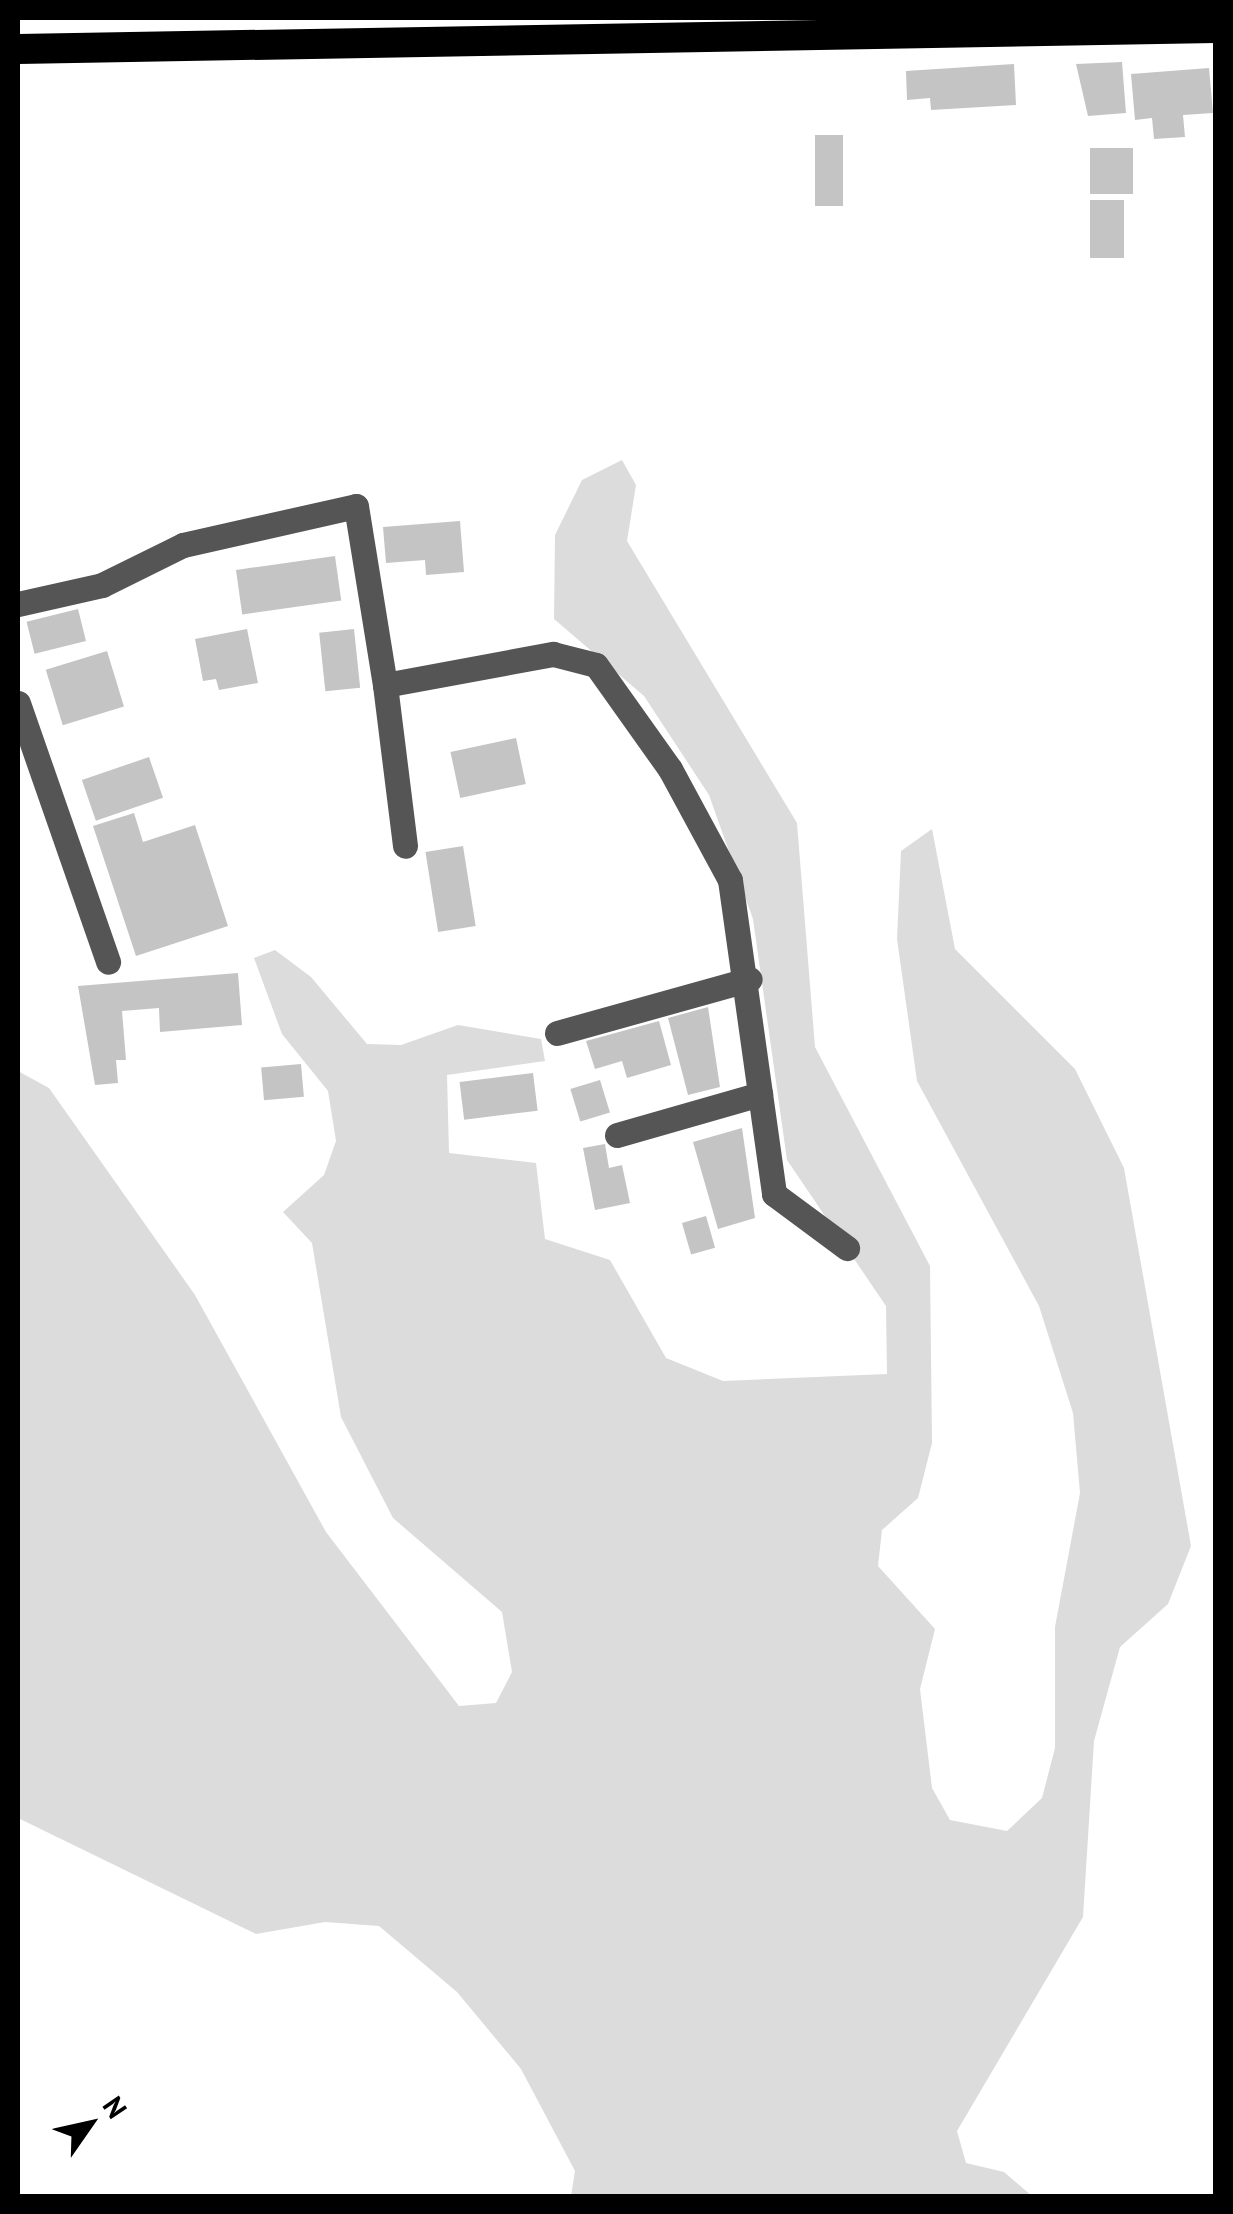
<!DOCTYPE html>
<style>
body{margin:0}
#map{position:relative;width:1233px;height:2214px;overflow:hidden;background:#fff;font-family:"PT Sans",sans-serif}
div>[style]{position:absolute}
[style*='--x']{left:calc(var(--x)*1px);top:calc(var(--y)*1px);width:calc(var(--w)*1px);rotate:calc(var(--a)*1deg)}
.green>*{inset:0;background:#dcdcdc}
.building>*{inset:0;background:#c4c4c4;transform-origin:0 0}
.minor>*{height:25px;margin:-12.5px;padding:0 12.5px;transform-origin:12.5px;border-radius:12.5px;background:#555}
.highway>*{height:30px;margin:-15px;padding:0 15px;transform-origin:15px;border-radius:15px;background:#000}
span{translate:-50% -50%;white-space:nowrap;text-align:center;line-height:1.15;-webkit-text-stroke:8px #fff;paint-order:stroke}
.frame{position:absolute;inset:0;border:20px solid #000;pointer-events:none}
.north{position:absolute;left:40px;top:2074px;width:100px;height:100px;-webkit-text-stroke:8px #fff;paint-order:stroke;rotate:56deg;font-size:28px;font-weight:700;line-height:40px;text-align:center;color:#000}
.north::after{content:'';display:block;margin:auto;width:35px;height:45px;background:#000;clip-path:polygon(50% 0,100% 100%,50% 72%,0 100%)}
</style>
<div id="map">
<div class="green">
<div style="clip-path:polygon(622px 460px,636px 485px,627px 541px,797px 823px,815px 1047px,930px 1266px,932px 1443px,918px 1498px,882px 1530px,878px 1566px,935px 1629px,920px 1689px,932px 1788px,950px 1820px,1007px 1831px,1042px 1798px,1055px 1748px,1055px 1627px,1080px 1493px,1073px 1413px,1039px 1306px,917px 1081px,897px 939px,901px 851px,932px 829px,955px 949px,1075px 1069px,1124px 1168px,1191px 1546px,1168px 1604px,1120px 1647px,1094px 1741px,1083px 1917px,957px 2131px,966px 2163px,1004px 2172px,1032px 2196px,571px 2196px,575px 2171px,521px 2069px,457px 1992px,379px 1926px,325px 1922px,256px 1934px,18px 1818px,18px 1071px,49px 1088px,195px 1295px,326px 1532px,459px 1706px,496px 1703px,512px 1672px,502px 1612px,393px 1518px,341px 1417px,312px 1243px,283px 1212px,324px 1175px,336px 1141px,328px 1091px,282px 1034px,254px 958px,275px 950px,311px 977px,367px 1044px,401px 1045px,458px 1025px,541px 1039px,545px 1061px,447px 1075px,449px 1153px,536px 1163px,545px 1239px,610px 1260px,666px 1358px,723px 1381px,887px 1374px,886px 1306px,787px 1160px,753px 919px,709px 795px,644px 696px,554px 619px,555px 535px,582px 480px)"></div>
</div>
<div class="building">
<div style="clip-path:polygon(1122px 62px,1126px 113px,1088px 116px,1076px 64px)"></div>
<div style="clip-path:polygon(1014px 64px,1016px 105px,931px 110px,930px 98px,907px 100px,906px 71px)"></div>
<div style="clip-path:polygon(1209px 68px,1213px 113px,1183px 115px,1185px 137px,1154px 139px,1152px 118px,1135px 120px,1131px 74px)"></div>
<div style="left:815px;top:135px;width:28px;height:71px"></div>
<div style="left:1090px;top:148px;width:43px;height:46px"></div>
<div style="left:1090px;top:200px;width:34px;height:58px"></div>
<div style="clip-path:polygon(460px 521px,464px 572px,426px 575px,425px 560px,386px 563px,383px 527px)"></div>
<div style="left:335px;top:556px;width:45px;height:100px;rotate:82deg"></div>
<div style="left:78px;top:609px;width:33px;height:53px;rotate:76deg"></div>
<div style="clip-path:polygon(247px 629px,258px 683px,219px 690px,216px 679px,203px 681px,195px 639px)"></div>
<div style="left:354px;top:629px;width:59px;height:35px;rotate:84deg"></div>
<div style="left:107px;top:651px;width:58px;height:64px;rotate:73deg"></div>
<div style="left:516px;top:738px;width:47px;height:67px;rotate:78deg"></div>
<div style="left:149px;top:757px;width:43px;height:71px;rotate:71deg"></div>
<div style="clip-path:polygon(134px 813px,143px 842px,195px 825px,228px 926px,136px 956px,93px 826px)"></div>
<div style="left:463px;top:846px;width:81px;height:38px;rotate:81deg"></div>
<div style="clip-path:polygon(238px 973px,242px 1025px,160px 1032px,159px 1008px,122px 1011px,126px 1060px,116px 1060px,118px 1083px,95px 1085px,78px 986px)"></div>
<div style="clip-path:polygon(708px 1007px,720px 1087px,688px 1095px,668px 1018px)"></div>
<div style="clip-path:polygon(659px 1021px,671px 1065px,627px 1078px,622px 1061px,595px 1069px,586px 1041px)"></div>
<div style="left:301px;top:1064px;width:33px;height:40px;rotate:85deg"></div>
<div style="left:533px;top:1073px;width:38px;height:74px;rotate:83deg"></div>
<div style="left:600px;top:1080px;width:34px;height:31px;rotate:73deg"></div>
<div style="clip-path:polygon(742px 1128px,755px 1218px,718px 1229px,693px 1142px)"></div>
<div style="clip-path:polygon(605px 1144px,609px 1168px,622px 1165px,630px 1203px,595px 1210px,583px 1148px)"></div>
<div style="left:706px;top:1216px;width:33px;height:25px;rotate:74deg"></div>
</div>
<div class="minor">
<div style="--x:18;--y:604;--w:86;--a:-12.7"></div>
<div style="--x:102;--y:585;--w:90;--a:-26.3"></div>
<div style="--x:183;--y:545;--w:177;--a:-12.7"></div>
<div style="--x:356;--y:506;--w:181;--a:80.8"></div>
<div style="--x:385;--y:685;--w:171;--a:-10.5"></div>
<div style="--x:553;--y:654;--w:44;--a:14.3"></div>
<div style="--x:596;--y:665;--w:128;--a:54.6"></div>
<div style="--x:670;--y:769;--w:126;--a:61.6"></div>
<div style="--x:730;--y:880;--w:317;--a:82"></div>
<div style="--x:774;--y:1194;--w:91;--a:36.5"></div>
<div style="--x:385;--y:685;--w:162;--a:82.9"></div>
<div style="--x:18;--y:703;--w:274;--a:70.8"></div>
<div style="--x:557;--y:1033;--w:200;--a:-15.6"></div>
<div style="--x:617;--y:1135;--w:149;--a:-16"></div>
</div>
<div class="highway">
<div style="--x:18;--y:49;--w:1198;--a:-1"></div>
</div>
<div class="frame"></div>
<div class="north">N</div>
</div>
